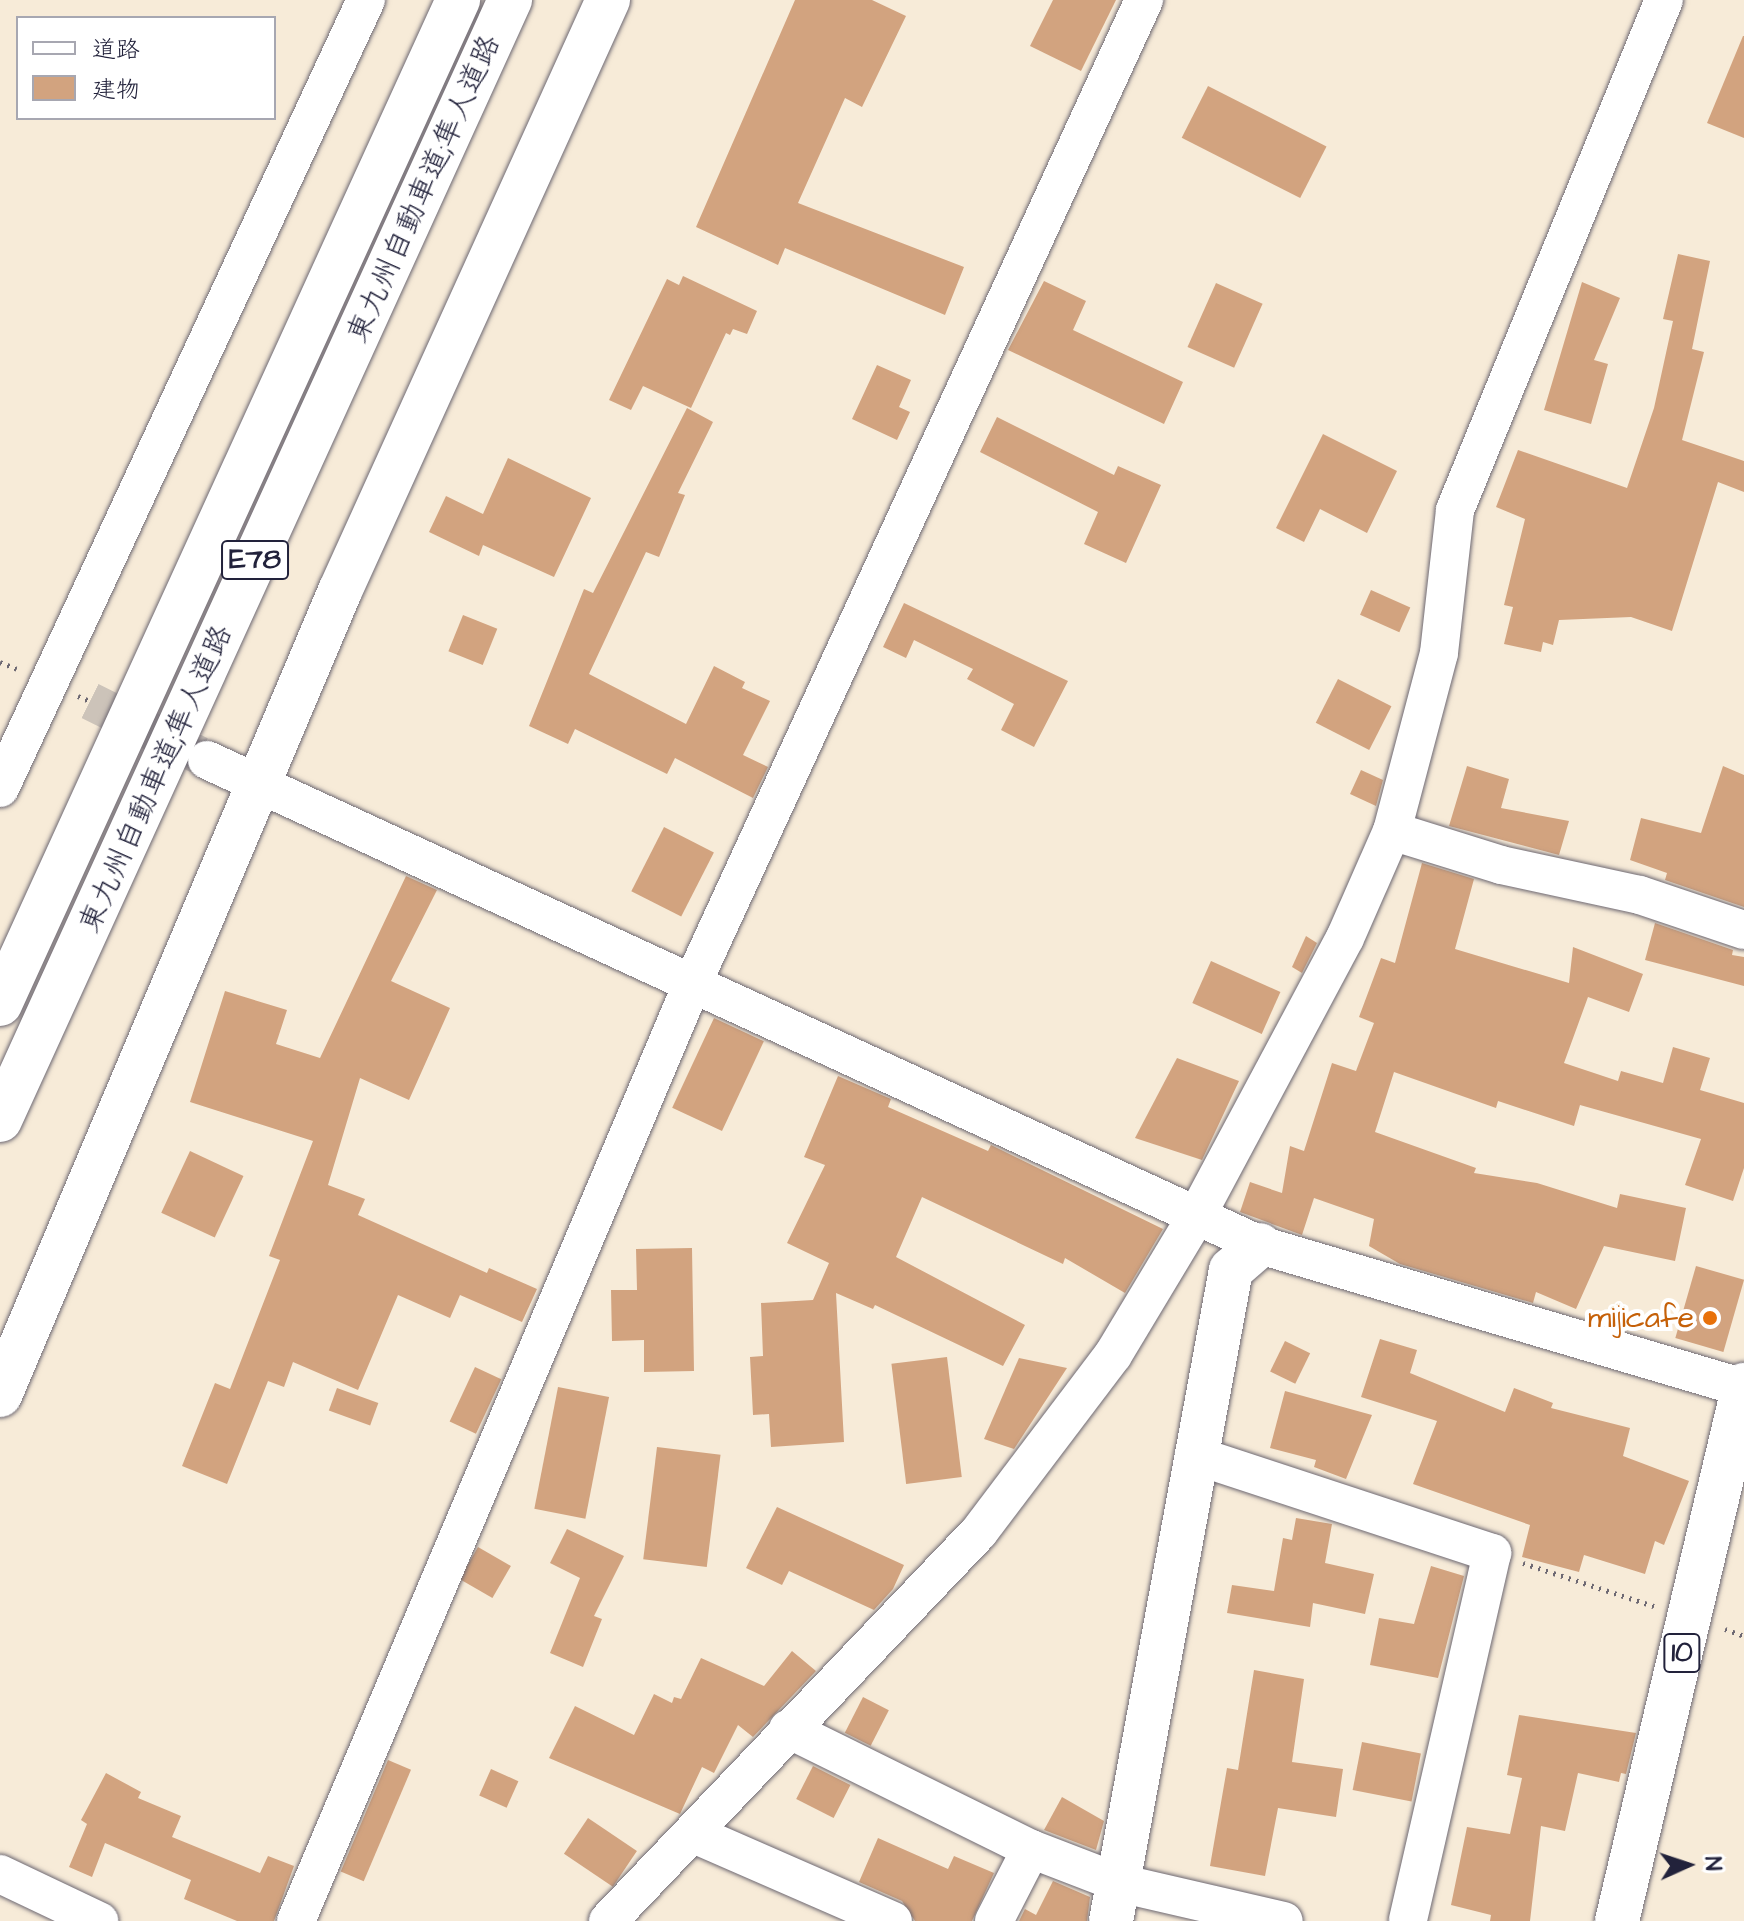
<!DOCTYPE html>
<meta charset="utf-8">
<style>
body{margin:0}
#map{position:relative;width:1744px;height:1921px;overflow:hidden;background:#f7ebd8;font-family:"Architects Daughter","Klee One",sans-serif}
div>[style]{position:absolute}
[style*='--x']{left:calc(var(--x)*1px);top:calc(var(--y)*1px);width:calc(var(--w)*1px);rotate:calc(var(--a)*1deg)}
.building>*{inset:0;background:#d2a37f;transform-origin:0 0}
.street-tunnel>*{height:38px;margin-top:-19px;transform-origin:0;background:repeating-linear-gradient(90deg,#ccc3b9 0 38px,transparent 0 57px)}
.path>*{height:5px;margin-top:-2.5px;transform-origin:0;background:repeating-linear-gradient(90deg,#6d6872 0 2px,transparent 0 8px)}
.roads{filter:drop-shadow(0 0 2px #6d6872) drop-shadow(0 0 2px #6d6872)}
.street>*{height:38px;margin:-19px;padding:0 19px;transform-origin:19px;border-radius:19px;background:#fff}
.secondary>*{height:44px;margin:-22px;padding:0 22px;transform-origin:22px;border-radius:22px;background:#fff}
.highway>*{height:44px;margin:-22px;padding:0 22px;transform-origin:22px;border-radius:22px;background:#fff}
.dots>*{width:22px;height:22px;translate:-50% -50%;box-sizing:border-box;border:4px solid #fff;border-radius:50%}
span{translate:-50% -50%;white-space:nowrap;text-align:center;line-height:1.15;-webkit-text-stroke:8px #fff;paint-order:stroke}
.shield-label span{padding:2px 6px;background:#fff;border:2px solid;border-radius:6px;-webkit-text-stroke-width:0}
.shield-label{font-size:28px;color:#22223b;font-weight:700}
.street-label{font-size:30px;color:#22223b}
.food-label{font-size:30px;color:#c56008}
.right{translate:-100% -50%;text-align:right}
.legend{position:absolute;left:16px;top:16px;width:260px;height:104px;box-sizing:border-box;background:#fff;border:2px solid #a7a7b1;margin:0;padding:10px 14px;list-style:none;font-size:24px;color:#22223b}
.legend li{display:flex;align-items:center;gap:16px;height:40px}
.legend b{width:40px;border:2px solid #a7a7b1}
.north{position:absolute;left:1648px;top:1825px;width:80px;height:80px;-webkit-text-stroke:6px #fff;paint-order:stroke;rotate:87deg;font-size:22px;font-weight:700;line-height:32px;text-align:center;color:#22223b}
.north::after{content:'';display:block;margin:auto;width:28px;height:36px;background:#22223b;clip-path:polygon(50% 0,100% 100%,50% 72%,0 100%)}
</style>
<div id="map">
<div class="building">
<div style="clip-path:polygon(795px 0,872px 0,906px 16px,862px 107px,845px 98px,798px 203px,964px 267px,945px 315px,785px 248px,778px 265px,696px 227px)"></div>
<div style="clip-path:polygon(1053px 0,1116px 0,1081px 71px,1030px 46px)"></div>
<div style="clip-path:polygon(1743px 36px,1744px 36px,1744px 138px,1707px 123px)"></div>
<div style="left:1208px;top:86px;width:133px;height:58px;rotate:27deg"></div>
<div style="clip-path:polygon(1678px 254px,1710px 261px,1692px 349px,1704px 352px,1682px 440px,1744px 461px,1744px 492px,1718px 482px,1672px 631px,1631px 617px,1559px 620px,1553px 645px,1543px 642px,1541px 652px,1504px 644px,1513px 607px,1504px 605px,1525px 519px,1496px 507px,1518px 450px,1627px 488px,1654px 408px,1673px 321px,1663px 319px)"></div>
<div style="clip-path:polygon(683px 276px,757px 311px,747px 334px,733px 329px,730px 335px,726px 333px,691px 408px,643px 386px,631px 410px,609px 400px,667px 279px,679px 285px)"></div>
<div style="clip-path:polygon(1044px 281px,1086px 301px,1073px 330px,1183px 382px,1164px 424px,1008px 350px)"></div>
<div style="clip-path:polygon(1582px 282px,1620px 298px,1594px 360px,1608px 364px,1591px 424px,1544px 410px)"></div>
<div style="left:1216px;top:283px;width:51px;height:70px;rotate:24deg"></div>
<div style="clip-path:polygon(877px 365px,911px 380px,899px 407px,910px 412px,897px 440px,852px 419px)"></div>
<div style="clip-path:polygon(687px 408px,713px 422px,678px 493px,685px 495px,659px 557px,646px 552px,589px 674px,686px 724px,714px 666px,745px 682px,742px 688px,770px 701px,743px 755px,768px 767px,753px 798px,675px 758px,667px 774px,575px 729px,568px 744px,529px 726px,584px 589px,593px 593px)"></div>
<div style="clip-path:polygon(997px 417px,1114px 475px,1118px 466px,1161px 485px,1126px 563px,1084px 544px,1098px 512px,980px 452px)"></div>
<div style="clip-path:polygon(1323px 434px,1397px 471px,1367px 533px,1320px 509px,1304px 542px,1276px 528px)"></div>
<div style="clip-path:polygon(508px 458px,591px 498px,554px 577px,483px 545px,479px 556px,429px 532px,446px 496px,483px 514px)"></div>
<div style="left:1371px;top:590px;width:43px;height:27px;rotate:24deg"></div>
<div style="clip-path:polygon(904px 603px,1068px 681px,1034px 747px,1001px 730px,1014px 704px,967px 679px,973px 669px,914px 640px,906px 658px,883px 647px)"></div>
<div style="left:463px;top:615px;width:37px;height:39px;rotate:22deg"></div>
<div style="left:1338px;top:679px;width:60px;height:49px;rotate:27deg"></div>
<div style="clip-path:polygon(1467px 766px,1509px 779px,1501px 808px,1569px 821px,1559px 855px,1449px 826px)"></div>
<div style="clip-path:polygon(1723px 766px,1744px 775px,1744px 907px,1665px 880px,1667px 873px,1630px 860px,1641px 818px,1701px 833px)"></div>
<div style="clip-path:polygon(1361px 770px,1383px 780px,1376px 806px,1350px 794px)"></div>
<div style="left:664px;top:827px;width:56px;height:72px;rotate:27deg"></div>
<div style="clip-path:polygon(1422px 863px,1474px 879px,1455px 949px,1569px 983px,1573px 947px,1643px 974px,1629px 1012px,1588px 997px,1564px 1063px,1618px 1081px,1621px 1071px,1663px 1083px,1673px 1047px,1710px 1058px,1700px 1090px,1744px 1103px,1744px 1168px,1733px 1201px,1685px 1185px,1701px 1139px,1580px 1105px,1574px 1126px,1498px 1101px,1496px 1108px,1394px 1072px,1375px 1132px,1476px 1168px,1474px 1173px,1537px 1183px,1617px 1208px,1620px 1194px,1686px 1208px,1675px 1261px,1604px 1246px,1576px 1309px,1536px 1292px,1533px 1303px,1400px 1264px,1369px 1246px,1374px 1219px,1314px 1198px,1302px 1235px,1240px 1212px,1250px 1182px,1282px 1193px,1290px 1146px,1304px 1151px,1332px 1063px,1356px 1071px,1374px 1023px,1359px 1017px,1381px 958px,1395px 963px)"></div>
<div style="clip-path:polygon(406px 876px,437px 890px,391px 981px,450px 1008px,409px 1100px,360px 1078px,328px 1185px,365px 1199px,358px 1215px,487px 1273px,489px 1268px,537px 1289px,522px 1322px,460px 1295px,450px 1318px,398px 1295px,358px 1390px,293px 1362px,284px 1387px,268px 1381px,227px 1484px,182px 1466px,215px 1383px,230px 1389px,280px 1260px,269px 1256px,313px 1141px,190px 1102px,225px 991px,287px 1010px,276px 1044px,320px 1058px)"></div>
<div style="clip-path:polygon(1655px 923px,1733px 950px,1732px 955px,1744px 957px,1744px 986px,1645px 960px)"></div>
<div style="clip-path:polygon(1306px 936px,1317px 943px,1302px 973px,1292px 967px)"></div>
<div style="left:1211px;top:961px;width:76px;height:46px;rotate:24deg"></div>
<div style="left:714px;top:1018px;width:55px;height:99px;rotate:25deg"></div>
<div style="clip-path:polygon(1177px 1058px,1239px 1081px,1202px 1160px,1135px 1138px)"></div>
<div style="clip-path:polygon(838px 1076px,891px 1099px,888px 1107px,988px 1151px,991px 1145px,1163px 1229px,1125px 1293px,1065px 1258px,1063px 1264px,922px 1197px,896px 1257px,1025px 1325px,1003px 1366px,875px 1305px,873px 1309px,836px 1293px,844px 1442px,771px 1447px,769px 1414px,753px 1415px,750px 1357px,763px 1356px,761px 1303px,813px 1300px,829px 1263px,787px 1243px,825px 1165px,804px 1157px)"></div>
<div style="left:190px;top:1151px;width:59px;height:68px;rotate:25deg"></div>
<div style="clip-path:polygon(692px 1248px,694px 1371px,644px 1372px,644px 1340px,612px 1341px,611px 1290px,637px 1290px,636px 1249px)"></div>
<div style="left:1696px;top:1266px;width:50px;height:75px;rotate:16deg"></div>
<div style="clip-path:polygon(1380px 1339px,1417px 1350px,1410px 1373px,1505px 1412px,1514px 1388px,1553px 1403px,1551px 1408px,1630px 1428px,1623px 1456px,1689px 1481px,1664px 1545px,1655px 1541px,1645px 1574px,1584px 1555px,1579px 1572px,1522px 1557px,1530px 1525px,1413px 1484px,1437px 1421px,1361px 1397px)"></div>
<div style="left:1285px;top:1341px;width:28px;height:34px;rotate:26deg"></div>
<div style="left:947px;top:1357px;width:121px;height:56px;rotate:83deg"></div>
<div style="clip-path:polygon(1019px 1358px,1067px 1368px,1014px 1449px,984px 1439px)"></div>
<div style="left:475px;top:1367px;width:29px;height:60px;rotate:25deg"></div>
<div style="left:558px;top:1387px;width:52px;height:124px;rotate:11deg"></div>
<div style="left:337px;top:1388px;width:44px;height:24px;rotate:20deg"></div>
<div style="clip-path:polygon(1285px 1391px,1372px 1415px,1346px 1479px,1314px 1467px,1316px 1460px,1270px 1448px)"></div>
<div style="left:657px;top:1447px;width:64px;height:113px;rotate:7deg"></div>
<div style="clip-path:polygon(777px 1507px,904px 1565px,893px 1589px,874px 1610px,789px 1571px,782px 1585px,746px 1568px)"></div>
<div style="clip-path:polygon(1296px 1518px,1332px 1524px,1325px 1563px,1374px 1574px,1365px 1614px,1313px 1603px,1310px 1627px,1227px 1613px,1232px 1585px,1274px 1591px,1283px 1538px,1292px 1540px)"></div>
<div style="clip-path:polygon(567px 1529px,624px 1556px,594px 1616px,602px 1619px,583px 1667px,550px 1653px,580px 1578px,550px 1563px)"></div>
<div style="left:478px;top:1547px;width:38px;height:37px;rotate:30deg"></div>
<div style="clip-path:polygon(1431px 1566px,1464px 1576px,1438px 1678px,1370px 1665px,1379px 1618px,1414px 1624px)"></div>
<div style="clip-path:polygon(792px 1651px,816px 1671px,753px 1737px,738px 1725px,714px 1773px,702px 1767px,680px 1814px,549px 1758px,575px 1706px,634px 1735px,654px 1694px,672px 1703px,674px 1697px,681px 1699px,701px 1658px,764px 1686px)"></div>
<div style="clip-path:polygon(1254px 1670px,1304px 1679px,1292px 1762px,1343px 1769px,1336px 1817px,1278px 1808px,1265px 1876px,1210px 1866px,1227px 1768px,1238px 1770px)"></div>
<div style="left:863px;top:1697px;width:29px;height:40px;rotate:27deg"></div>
<div style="clip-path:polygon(1519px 1715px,1636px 1733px,1626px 1774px,1621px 1773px,1619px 1782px,1578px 1773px,1565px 1831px,1541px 1826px,1530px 1921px,1490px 1921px,1491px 1915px,1451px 1905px,1467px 1827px,1510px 1834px,1522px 1778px,1507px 1775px)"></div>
<div style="left:1362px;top:1742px;width:60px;height:49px;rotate:11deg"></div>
<div style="left:388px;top:1760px;width:25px;height:121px;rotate:23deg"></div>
<div style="left:813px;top:1766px;width:42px;height:37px;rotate:27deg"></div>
<div style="left:491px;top:1769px;width:30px;height:29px;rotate:24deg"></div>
<div style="clip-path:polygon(106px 1773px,141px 1792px,138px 1798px,181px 1816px,172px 1837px,260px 1873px,268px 1856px,294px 1866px,274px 1921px,237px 1921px,184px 1899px,191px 1880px,105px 1843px,92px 1877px,69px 1867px,87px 1824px,81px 1820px)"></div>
<div style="clip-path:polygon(1062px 1797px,1104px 1821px,1096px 1850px,1044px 1830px)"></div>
<div style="left:588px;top:1818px;width:59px;height:43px;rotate:34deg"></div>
<div style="clip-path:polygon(878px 1838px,948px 1869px,954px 1856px,994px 1873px,972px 1921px,915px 1921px,902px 1901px,859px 1882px)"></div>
<div style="clip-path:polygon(1053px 1881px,1090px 1897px,1087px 1921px,1019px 1921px,1025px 1909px,1036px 1915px)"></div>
</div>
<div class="street-tunnel">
<div style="--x:90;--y:701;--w:122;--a:26.4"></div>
</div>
<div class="path">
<div style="--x:0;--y:662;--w:18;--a:22"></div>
<div style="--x:78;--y:696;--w:13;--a:23"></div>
<div style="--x:1523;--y:1563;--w:138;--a:18.2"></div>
<div style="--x:1725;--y:1629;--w:20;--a:20"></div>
</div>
<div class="roads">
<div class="street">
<div style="--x:207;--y:760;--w:1159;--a:24.73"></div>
<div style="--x:1260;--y:1245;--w:505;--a:16.46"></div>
<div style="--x:0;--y:788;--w:869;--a:-65.09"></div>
<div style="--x:1392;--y:831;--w:114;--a:17.3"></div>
<div style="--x:1501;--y:865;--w:142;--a:12.2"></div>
<div style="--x:1640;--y:895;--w:110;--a:18.6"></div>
<div style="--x:1194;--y:1455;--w:314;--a:18.2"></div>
<div style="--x:1492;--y:1553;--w:377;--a:102.9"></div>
<div style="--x:788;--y:1729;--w:271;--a:26.3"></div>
<div style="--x:694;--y:1834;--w:217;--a:23.6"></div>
<div style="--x:0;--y:1874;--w:110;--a:25.4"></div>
<div style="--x:296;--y:1921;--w:1019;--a:-67.08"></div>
<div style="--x:693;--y:982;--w:1081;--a:-65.33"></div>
<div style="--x:608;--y:1921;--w:538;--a:-46.36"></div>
<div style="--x:979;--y:1532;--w:222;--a:-52.9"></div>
<div style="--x:1113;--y:1355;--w:163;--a:-59"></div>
<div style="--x:1197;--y:1215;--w:314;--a:-61.9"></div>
<div style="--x:1345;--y:938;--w:117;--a:-66.3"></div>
<div style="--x:1392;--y:831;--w:184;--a:-75.2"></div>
<div style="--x:1439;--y:653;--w:144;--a:-83.6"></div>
<div style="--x:1455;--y:510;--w:551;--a:-67.72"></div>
<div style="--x:994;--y:1921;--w:81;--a:-62.8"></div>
<div style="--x:1031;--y:1849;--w:94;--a:21.1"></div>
<div style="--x:1119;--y:1883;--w:169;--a:13"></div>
</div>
<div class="secondary">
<div style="--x:0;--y:1395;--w:873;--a:-67.08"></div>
<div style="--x:340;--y:591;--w:649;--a:-65.61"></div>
<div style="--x:1111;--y:1921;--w:662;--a:-79.56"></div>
<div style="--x:1231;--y:1270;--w:38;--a:-41"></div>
</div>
<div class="highway">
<div style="--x:0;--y:1004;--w:1104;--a:-65.48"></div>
<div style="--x:0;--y:1120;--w:1231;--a:-65.52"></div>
<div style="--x:1617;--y:1921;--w:551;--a:-76.67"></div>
</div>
</div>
<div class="dots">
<div style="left:1710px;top:1318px;background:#e8710a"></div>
</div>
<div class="shield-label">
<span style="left:255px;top:560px">E78</span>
<span style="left:1682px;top:1653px">10</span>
</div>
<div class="street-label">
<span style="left:424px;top:189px;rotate:-66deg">東九州自動車道;隼人道路</span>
<span style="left:156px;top:779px;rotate:-66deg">東九州自動車道;隼人道路</span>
</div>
<div class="food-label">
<span class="right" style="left:1694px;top:1318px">mijicafe</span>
</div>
<ul class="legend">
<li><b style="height:10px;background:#fff"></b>道路</li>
<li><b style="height:22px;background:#d2a37f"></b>建物</li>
</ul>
<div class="north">N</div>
</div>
